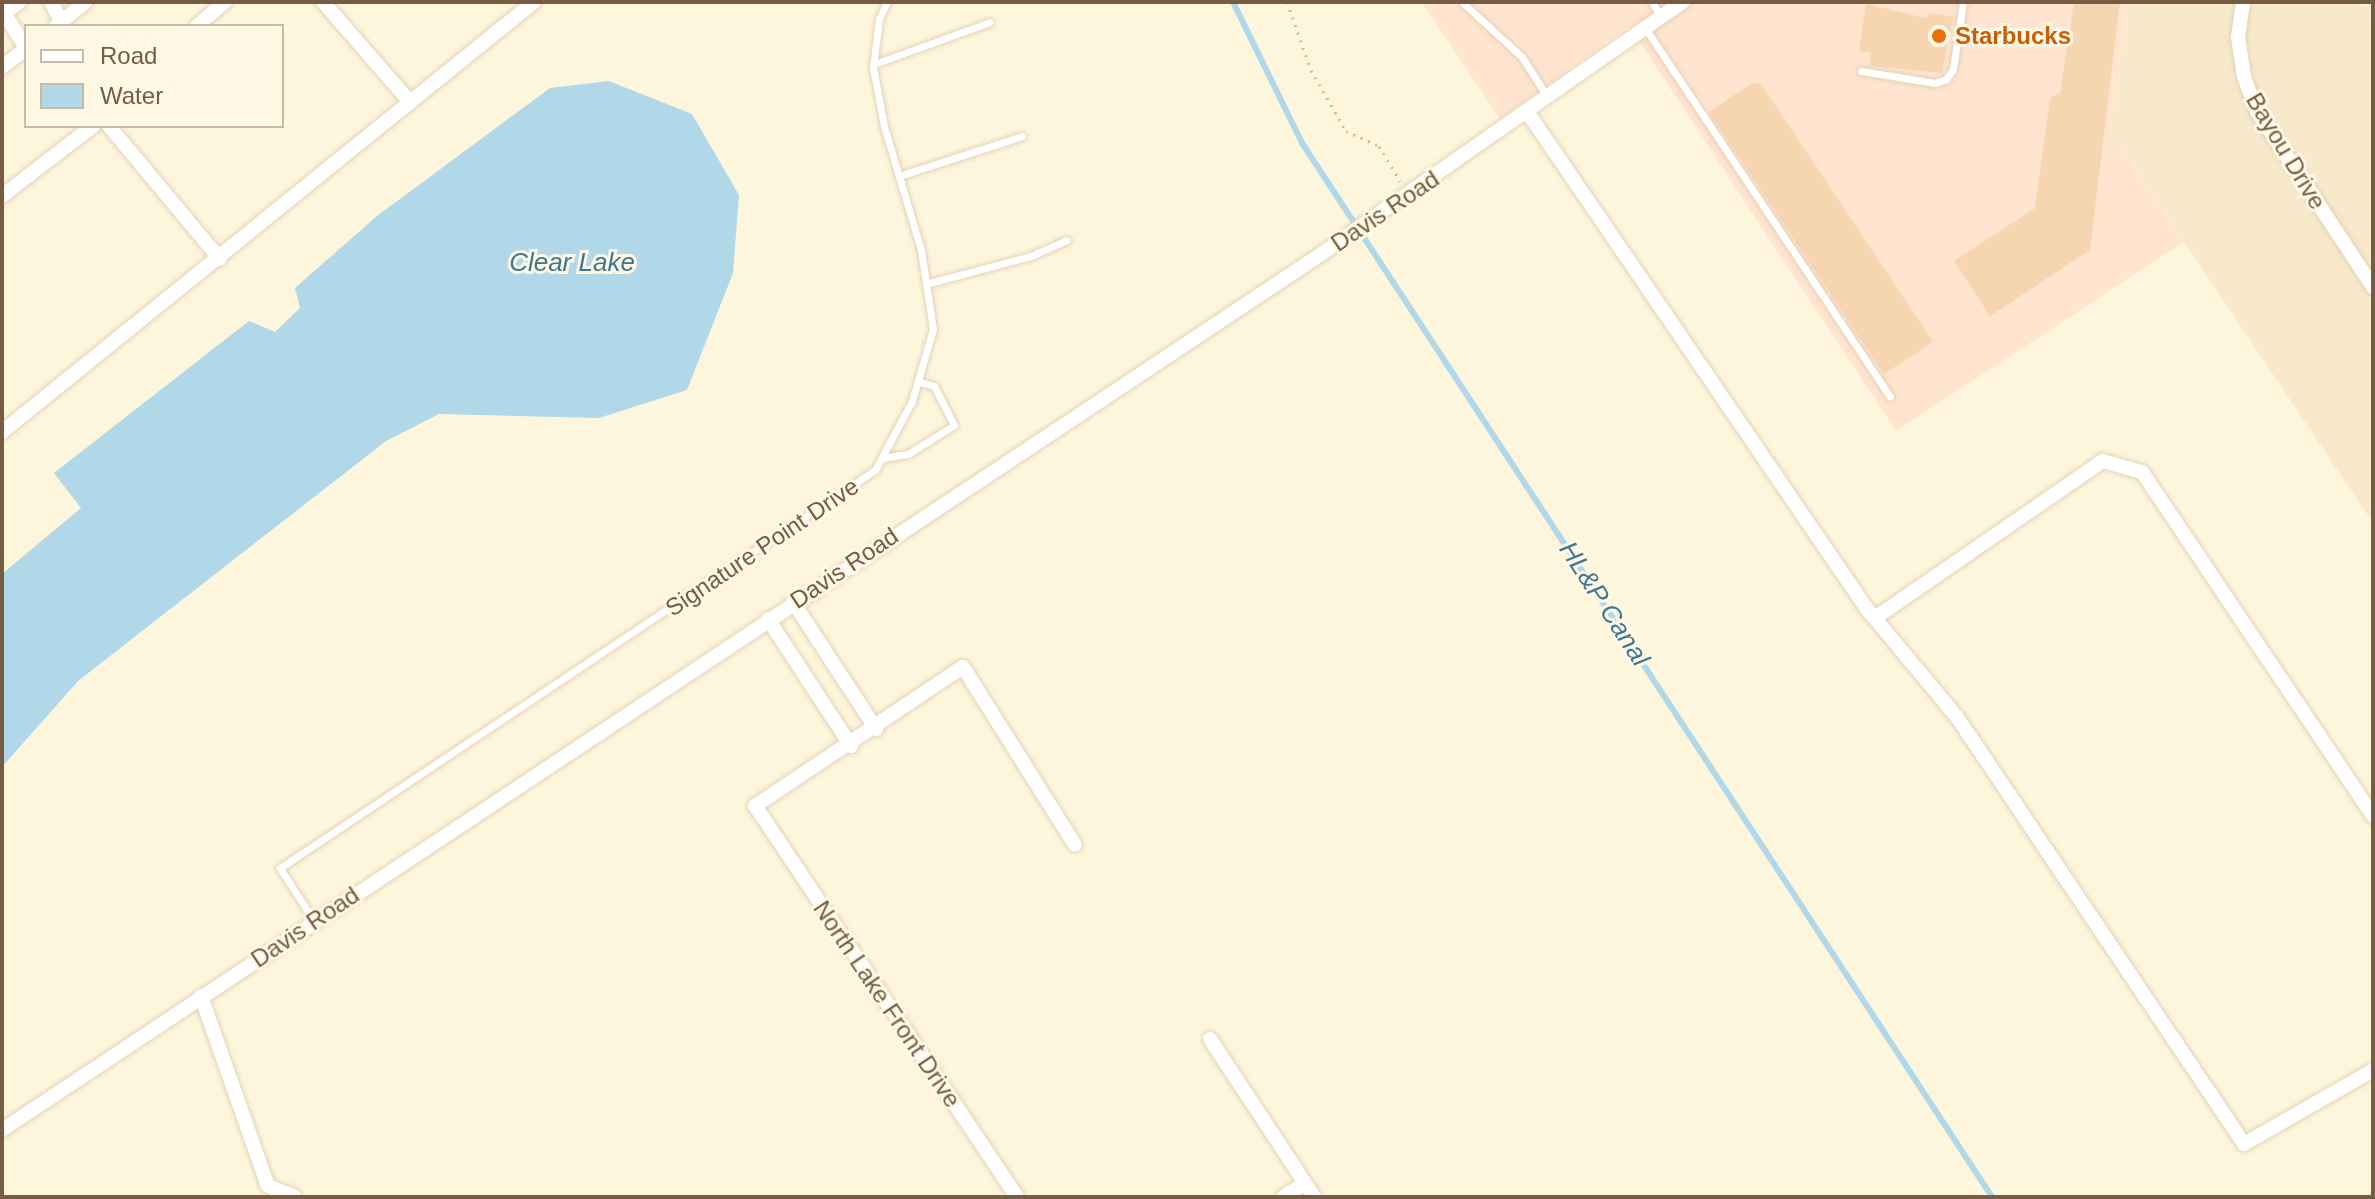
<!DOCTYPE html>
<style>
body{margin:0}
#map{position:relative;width:2375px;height:1199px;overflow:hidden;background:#fef6dc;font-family:Helvetica,sans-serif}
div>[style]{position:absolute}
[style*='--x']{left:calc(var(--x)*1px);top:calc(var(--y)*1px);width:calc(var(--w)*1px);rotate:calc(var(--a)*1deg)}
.residential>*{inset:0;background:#f7e9ca}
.commercial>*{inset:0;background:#ffe4cf}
.water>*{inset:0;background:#b0d8e9}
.stream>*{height:6px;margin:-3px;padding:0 3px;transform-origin:3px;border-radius:3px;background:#b0d8e9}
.building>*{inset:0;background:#f6d6b1}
.path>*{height:3px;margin-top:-1.5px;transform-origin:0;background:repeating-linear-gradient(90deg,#daba95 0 2px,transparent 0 8px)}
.roads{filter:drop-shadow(0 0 2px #e3d2b8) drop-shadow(0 0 2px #e3d2b8)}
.service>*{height:7px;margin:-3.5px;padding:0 3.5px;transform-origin:3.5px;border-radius:3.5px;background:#fff}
.minor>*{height:14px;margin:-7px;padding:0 7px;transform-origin:7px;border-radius:7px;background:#fff}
.dots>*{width:22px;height:22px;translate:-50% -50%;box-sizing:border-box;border:4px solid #fff8e4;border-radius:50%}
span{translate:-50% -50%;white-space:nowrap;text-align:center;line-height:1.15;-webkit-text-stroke:6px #fff8e4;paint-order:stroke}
.food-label{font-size:24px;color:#c56008;font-weight:700}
.left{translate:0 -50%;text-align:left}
.street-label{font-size:24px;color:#755c43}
.water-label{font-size:26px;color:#3d7893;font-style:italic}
.frame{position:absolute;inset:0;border:4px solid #755c43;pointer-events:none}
.legend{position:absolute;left:24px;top:24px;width:260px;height:104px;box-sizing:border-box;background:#fff8e4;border:2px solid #c8baa4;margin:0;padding:10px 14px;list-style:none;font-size:24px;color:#755c43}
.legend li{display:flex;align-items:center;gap:16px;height:40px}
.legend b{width:40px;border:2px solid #c8baa4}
</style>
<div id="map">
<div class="residential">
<div style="clip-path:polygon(2129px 2px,2339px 2px,2373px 7px,2373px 523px,2109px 130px)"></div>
</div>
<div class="commercial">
<div style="clip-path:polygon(1422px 2px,2129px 2px,2109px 130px,2184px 242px,1896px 431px,1629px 26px,1500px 119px)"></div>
</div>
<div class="water">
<div style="clip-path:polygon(609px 81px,692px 114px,739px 195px,733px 273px,687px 390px,599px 418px,439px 414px,386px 441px,78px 681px,2px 767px,2px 574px,81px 508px,54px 473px,249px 321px,275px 332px,300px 308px,295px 288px,377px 216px,550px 88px)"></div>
</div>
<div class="stream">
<div style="--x:1233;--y:2;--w:157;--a:63.9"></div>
<div style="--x:1302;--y:143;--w:1260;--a:56.79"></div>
</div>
<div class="building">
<div style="clip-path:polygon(2074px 2px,2120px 2px,2090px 250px,1990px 316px,1954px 261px,2035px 208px,2050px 98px,2060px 92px)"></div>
<div style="clip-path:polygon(1866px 4px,1926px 18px,1930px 13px,1953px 17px,1942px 73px,1870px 66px,1871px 53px,1859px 51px)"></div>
<div style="clip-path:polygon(1752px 83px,1761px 84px,1933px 342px,1884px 374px,1709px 112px)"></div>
</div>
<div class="path">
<div style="--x:1287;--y:2;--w:72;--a:70.6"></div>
<div style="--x:1311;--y:70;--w:70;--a:60.2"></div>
<div style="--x:1346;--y:131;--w:36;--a:24"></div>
<div style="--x:1379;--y:146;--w:41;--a:59"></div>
</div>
<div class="roads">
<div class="service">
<div style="--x:1462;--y:2;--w:81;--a:42.5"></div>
<div style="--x:1522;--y:57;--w:49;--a:57.6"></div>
<div style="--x:1652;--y:2;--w:17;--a:59"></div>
<div style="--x:1647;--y:31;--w:439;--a:56.4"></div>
<div style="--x:874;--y:64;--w:123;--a:-19.9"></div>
<div style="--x:1861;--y:71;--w:75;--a:9.2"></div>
<div style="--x:1935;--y:83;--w:12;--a:-20"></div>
<div style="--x:1946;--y:79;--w:12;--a:-55"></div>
<div style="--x:1953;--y:69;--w:68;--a:-81.5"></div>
<div style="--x:899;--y:176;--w:129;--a:-18"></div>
<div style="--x:929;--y:283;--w:106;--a:-14.8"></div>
<div style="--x:1031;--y:256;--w:39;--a:-24"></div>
<div style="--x:882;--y:458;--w:26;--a:-9"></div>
<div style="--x:908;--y:454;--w:54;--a:-32.2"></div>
<div style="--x:954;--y:425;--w:44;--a:-117.1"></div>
<div style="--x:934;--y:386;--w:17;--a:-163"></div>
<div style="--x:314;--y:921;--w:63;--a:-122.7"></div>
<div style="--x:280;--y:868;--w:716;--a:-33.78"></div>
<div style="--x:875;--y:470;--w:78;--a:-61.8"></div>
<div style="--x:912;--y:401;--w:75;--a:-73.7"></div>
<div style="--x:933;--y:329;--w:80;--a:-98.6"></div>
<div style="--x:921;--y:250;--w:129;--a:-106.6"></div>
<div style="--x:884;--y:126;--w:60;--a:-100.6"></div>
<div style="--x:873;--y:67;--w:48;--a:-82.9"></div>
<div style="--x:879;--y:19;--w:19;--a:-65"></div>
</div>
<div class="minor">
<div style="--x:51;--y:2;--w:27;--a:62"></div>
<div style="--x:323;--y:2;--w:133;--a:49"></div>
<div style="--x:2243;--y:2;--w:35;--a:98"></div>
<div style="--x:2238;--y:37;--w:40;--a:81.5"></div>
<div style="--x:2244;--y:77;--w:39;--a:69"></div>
<div style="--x:2258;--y:113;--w:209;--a:56.5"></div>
<div style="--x:4;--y:13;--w:41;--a:57.8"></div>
<div style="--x:2;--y:15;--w:21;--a:-37"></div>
<div style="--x:56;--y:26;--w:38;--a:-39"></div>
<div style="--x:197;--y:26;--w:37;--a:-41"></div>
<div style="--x:2;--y:67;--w:30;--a:-37"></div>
<div style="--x:1528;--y:113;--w:601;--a:55.65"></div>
<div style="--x:1867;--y:609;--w:141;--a:50.2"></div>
<div style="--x:1957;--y:717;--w:514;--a:56.09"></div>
<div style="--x:2244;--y:1144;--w:149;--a:-29.8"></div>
<div style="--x:109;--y:126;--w:173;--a:50.2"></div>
<div style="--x:2;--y:196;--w:115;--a:-37.6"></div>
<div style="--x:2;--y:432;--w:684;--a:-38.95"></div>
<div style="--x:793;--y:602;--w:152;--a:56.8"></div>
<div style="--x:1875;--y:618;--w:277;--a:-34.6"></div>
<div style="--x:2103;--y:461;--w:41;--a:15.8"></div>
<div style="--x:2142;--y:472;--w:414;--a:56.1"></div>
<div style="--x:768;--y:619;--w:152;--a:56.8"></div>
<div style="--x:201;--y:996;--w:201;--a:70.6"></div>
<div style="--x:268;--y:1186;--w:29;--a:22"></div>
<div style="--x:1210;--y:1039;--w:189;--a:56.6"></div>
<div style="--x:2;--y:1130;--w:1575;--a:-33.58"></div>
<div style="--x:1314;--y:259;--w:450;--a:-34.9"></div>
<div style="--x:1017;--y:1197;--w:471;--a:-123.8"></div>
<div style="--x:755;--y:806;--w:250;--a:-33.8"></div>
<div style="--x:963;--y:667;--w:210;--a:57.8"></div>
<div style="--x:1283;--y:1197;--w:26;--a:-32"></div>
</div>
</div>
<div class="dots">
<div style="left:1939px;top:36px;background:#e8710a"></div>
</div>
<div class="food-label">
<span class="left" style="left:1955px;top:36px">Starbucks</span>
</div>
<div class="street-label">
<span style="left:2286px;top:151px;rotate:59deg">Bayou Drive</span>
<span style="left:1385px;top:211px;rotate:-34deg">Davis Road</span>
<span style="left:762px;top:547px;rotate:-34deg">Signature Point Drive</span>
<span style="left:844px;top:568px;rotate:-34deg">Davis Road</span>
<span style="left:305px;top:927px;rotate:-34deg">Davis Road</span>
<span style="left:887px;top:1004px;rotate:56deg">North Lake Front Drive</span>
</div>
<div class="water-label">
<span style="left:572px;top:263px">Clear Lake</span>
<span style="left:1604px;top:604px;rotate:57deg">HL&amp;P Canal</span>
</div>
<div class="frame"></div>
<ul class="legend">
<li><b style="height:10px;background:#fff"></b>Road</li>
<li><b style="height:22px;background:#b0d8e9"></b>Water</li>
</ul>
</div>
